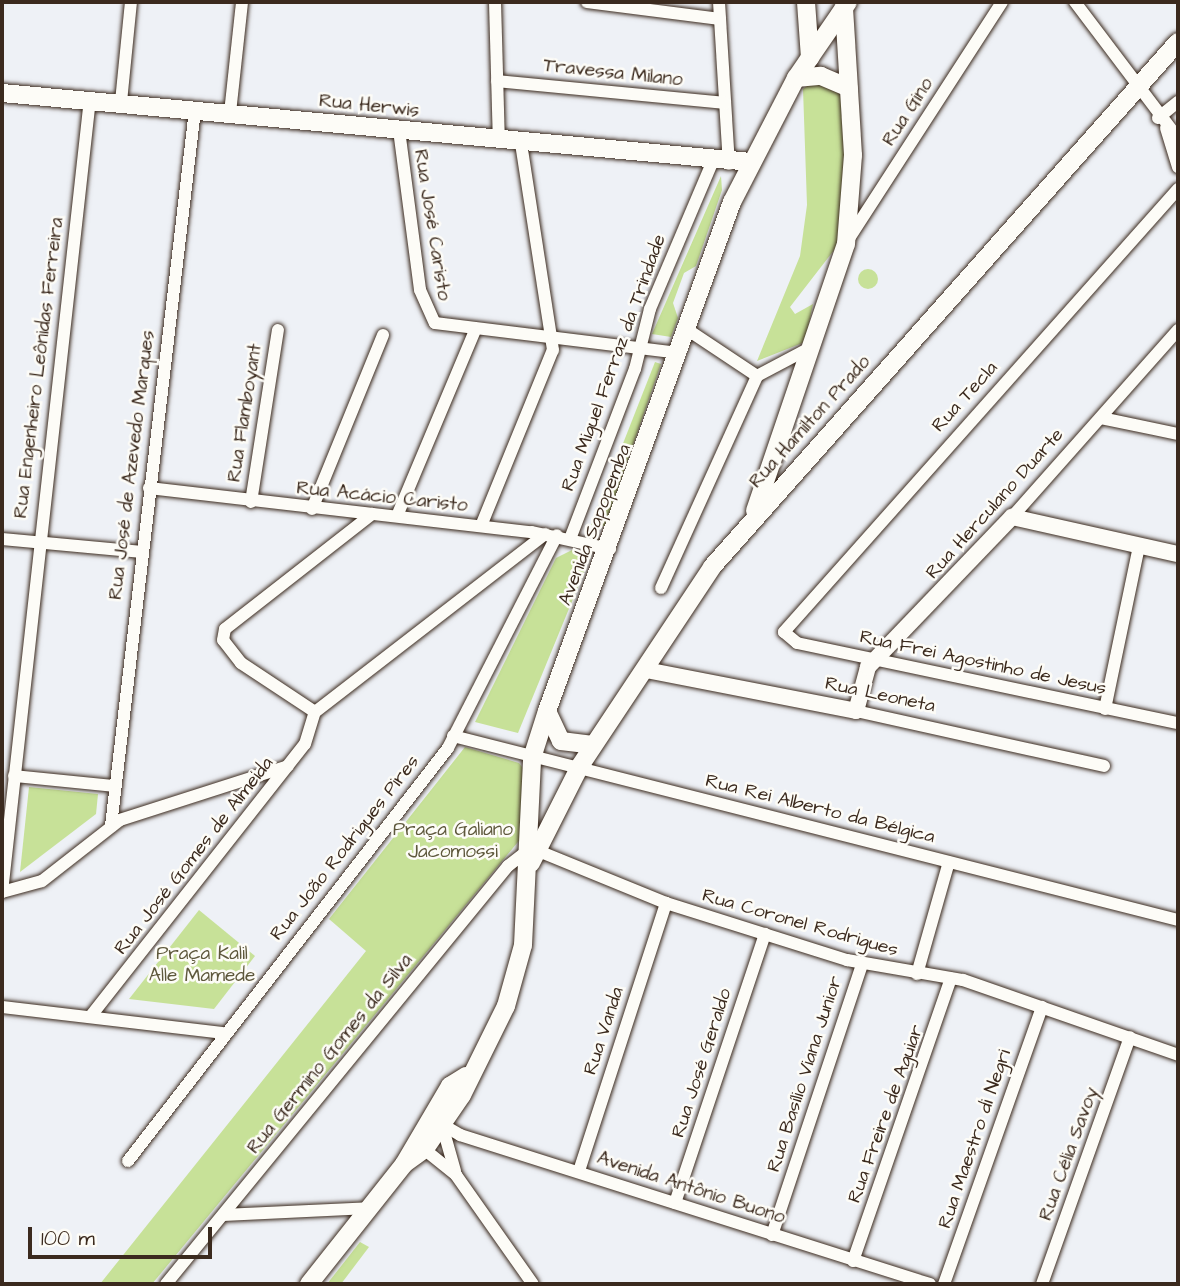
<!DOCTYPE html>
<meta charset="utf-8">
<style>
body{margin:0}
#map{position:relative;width:1180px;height:1286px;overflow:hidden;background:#eef1f6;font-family:"Architects Daughter",sans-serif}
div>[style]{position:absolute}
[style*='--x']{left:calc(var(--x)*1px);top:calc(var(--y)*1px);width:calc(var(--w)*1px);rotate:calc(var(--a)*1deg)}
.green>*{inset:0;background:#c7e198}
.round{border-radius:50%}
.roads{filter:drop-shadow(0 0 2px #3b2a1e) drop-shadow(0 0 2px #3b2a1e)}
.minor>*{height:12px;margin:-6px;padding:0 6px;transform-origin:6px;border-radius:6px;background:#fdfcf7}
.tertiary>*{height:16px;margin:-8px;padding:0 8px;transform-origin:8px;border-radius:8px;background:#fdfcf7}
.secondary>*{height:18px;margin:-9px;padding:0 9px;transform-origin:9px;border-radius:9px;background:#fdfcf7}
span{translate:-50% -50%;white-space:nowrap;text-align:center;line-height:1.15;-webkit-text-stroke:5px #fdfcf7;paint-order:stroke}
.street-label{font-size:19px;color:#3b2a1e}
.park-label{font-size:19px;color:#5e583c}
.frame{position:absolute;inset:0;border:4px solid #3b2a1e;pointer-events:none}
.scale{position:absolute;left:28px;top:1227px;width:184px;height:32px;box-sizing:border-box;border:4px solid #3b2a1e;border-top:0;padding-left:9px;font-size:21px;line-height:24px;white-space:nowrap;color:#3b2a1e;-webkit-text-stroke:5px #fdfcf7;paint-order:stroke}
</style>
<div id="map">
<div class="green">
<div style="clip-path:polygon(810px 83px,835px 85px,842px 97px,846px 162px,838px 245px,790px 307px,795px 314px,813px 304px,805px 342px,757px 361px,800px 256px,807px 205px,803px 89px)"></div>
<div style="clip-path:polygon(721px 176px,722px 190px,696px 266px,684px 273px,673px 303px,678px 318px,671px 337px,652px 334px)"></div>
<div class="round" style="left:858px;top:269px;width:20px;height:20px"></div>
<div style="clip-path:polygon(655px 362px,661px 364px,605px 526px,591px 525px)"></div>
<div style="clip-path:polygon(574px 549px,591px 555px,518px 733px,475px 722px,556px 558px)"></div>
<div style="clip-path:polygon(465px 747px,519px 763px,525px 771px,522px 837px,152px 1284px,100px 1284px,366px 951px,329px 919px)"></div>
<div style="clip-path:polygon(29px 787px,98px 794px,96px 814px,20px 872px)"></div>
<div style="clip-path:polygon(199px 910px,255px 956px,214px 1009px,129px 999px)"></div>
<div style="clip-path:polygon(360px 1242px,369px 1247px,341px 1284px,327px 1284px)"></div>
</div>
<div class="roads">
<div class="minor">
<div style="--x:495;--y:2;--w:139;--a:88.4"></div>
<div style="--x:587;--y:2;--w:134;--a:7.3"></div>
<div style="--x:719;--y:2;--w:162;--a:86.5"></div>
<div style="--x:1075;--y:2;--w:171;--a:52.9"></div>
<div style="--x:497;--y:81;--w:229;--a:5.5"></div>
<div style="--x:121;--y:102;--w:100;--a:-84.3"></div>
<div style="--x:230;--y:113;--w:112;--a:-83.8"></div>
<div style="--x:1158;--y:118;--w:26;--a:-39"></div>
<div style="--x:1166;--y:128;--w:41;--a:72.9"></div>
<div style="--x:399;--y:130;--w:161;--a:82.5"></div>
<div style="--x:420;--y:290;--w:36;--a:66"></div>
<div style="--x:435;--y:323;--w:247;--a:7"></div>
<div style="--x:1178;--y:189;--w:593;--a:131.65"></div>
<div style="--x:784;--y:632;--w:17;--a:40"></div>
<div style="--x:797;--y:643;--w:389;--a:11.9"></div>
<div style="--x:848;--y:240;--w:283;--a:-57.1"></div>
<div style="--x:688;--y:330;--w:83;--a:33.7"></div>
<div style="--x:757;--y:376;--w:58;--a:-27.9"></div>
<div style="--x:1101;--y:418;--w:79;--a:11.7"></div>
<div style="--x:149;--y:488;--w:386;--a:6.6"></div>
<div style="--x:532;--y:532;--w:80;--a:12.3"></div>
<div style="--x:251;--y:502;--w:174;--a:-81.1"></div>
<div style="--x:312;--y:509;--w:188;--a:-67.8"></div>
<div style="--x:397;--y:516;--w:202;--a:-67.2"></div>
<div style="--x:1012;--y:517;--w:250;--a:-48.4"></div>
<div style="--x:481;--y:526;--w:190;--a:-67.8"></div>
<div style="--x:553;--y:350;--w:209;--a:-98.8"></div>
<div style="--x:2;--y:539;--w:141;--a:5.3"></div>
<div style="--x:570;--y:539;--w:182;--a:-69.1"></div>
<div style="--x:635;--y:369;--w:62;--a:-76"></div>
<div style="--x:650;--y:309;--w:159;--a:-67"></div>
<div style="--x:661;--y:588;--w:233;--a:-65.6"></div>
<div style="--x:1105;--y:709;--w:167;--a:-78.2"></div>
<div style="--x:856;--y:711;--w:254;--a:12.5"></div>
<div style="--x:315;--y:712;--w:89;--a:-146.5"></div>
<div style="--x:241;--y:663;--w:29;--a:-128"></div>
<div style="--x:223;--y:640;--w:11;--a:-80"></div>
<div style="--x:225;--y:629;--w:187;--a:-38"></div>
<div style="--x:453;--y:736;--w:748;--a:14.24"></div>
<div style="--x:14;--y:776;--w:101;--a:5.7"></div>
<div style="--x:111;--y:826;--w:721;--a:-83.31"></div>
<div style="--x:536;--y:850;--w:140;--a:22.2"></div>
<div style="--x:666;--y:903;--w:190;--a:17.5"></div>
<div style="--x:847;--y:960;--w:118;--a:9.8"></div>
<div style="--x:963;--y:980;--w:228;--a:19.2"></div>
<div style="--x:2;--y:892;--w:798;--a:-83.67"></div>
<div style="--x:2;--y:892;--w:41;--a:-15.4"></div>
<div style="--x:42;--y:881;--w:99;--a:-38"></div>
<div style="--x:120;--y:820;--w:176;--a:-17.8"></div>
<div style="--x:917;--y:974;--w:116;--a:-74.1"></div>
<div style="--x:2;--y:1007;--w:222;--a:6.7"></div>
<div style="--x:90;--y:1017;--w:347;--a:-51.8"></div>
<div style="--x:305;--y:744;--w:34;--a:-73"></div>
<div style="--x:315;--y:712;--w:291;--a:-37.7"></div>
<div style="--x:436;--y:1121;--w:28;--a:30"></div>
<div style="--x:460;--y:1135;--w:493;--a:17.6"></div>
<div style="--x:442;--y:1125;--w:48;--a:74.2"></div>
<div style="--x:419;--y:1145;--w:48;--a:39"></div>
<div style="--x:456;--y:1175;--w:133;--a:54.8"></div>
<div style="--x:128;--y:1161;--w:522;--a:-52.23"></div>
<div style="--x:448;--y:748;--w:239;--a:-62.9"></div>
<div style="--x:579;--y:1171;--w:282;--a:-72"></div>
<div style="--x:675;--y:1203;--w:284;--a:-71.5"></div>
<div style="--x:223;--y:1215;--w:146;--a:-2.7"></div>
<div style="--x:772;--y:1235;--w:286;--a:-71.6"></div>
<div style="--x:853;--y:1261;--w:299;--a:-70.9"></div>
<div style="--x:166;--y:1284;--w:540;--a:-50.71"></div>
<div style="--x:508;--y:866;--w:24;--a:-38"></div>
<div style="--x:944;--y:1284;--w:294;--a:-70.5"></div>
<div style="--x:1042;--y:1284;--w:262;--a:-70.4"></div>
</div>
<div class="tertiary">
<div style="--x:646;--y:670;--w:214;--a:11"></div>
<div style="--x:856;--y:711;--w:46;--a:-74.7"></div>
<div style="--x:868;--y:667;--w:208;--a:-46.2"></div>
<div style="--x:1012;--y:517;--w:170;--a:12.6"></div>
</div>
<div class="secondary">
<div style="--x:806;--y:2;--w:56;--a:85.9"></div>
<div style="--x:796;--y:78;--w:25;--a:-5"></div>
<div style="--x:821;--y:76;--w:30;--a:23"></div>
<div style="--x:2;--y:93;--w:753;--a:5.26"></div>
<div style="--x:755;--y:511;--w:282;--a:-71.2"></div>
<div style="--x:846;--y:244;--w:89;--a:-85.5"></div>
<div style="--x:853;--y:155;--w:149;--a:-93.5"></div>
<div style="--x:547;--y:711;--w:33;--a:65"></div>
<div style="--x:561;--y:741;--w:32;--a:7"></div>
<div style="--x:531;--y:863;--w:109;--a:-63.2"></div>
<div style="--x:580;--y:766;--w:239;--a:-56.4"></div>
<div style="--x:712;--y:567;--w:702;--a:-48.41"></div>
<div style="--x:404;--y:1164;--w:91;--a:-59.5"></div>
<div style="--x:450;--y:1086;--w:19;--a:-32"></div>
<div style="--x:309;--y:1284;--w:153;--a:-51.6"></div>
<div style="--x:404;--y:1164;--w:26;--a:-36"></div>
<div style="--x:425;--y:1149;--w:65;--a:-55.6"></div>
<div style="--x:462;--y:1095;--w:99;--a:-63.7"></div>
<div style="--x:506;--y:1006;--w:63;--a:-74.4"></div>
<div style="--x:523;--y:945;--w:187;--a:-87.2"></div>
<div style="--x:532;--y:758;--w:49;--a:-72.3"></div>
<div style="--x:547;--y:711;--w:542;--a:-70.03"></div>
<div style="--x:732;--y:202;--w:140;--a:-62.7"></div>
<div style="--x:796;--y:78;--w:92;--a:-55.6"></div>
</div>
</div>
<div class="street-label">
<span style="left:613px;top:73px;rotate:6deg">Travessa Milano</span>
<span style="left:369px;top:106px;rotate:6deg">Rua Herwis</span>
<span style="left:908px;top:112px;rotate:-57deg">Rua Gino</span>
<span style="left:432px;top:225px;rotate:81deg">Rua José Caristo</span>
<span style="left:614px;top:363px;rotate:-70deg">Rua Miguel Ferraz da Trindade</span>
<span style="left:39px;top:368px;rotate:-83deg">Rua Engenheiro Leônidas Ferreira</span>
<span style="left:965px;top:397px;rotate:-48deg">Rua Tecla</span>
<span style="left:245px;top:413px;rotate:-81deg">Rua Flamboyant</span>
<span style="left:810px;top:422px;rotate:-48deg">Rua Hamilton Prado</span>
<span style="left:132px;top:465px;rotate:-83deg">Rua José de Azevedo Marques</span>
<span style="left:382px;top:497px;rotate:6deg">Rua Acácio Caristo</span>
<span style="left:995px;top:504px;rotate:-48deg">Rua Herculano Duarte</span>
<span style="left:595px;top:525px;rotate:-69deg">Avenida Sapopemba</span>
<span style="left:983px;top:663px;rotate:12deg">Rua Frei Agostinho de Jesus</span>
<span style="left:880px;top:695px;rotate:12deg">Rua Leoneta</span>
<span style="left:820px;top:809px;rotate:14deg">Rua Rei Alberto da Bélgica</span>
<span style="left:345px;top:848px;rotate:-52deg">Rua João Rodrigues Pires</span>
<span style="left:194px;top:856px;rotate:-52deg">Rua José Gomes de Almeida</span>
<span style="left:800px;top:923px;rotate:16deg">Rua Coronel Rodrigues</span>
<span style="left:604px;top:1031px;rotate:-72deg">Rua Vanda</span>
<span style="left:330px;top:1054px;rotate:-51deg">Rua Germino Gomes da Silva</span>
<span style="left:702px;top:1063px;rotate:-72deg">Rua José Geraldo</span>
<span style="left:805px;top:1074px;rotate:-72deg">Rua Basílio Viana Junior</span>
<span style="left:886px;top:1114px;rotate:-70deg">Rua Freire de Aguiar</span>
<span style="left:975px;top:1139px;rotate:-71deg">Rua Maestro di Negri</span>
<span style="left:1069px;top:1154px;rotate:-70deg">Rua Célia Savoy</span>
<span style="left:691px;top:1188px;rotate:18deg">Avenida Antônio Buono</span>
</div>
<div class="park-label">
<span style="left:453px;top:841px">Praça Galiano<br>Jacomossi</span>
<span style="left:202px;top:965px">Praça Kalil<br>Alle Mamede</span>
</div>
<div class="frame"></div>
<div class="scale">100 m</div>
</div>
